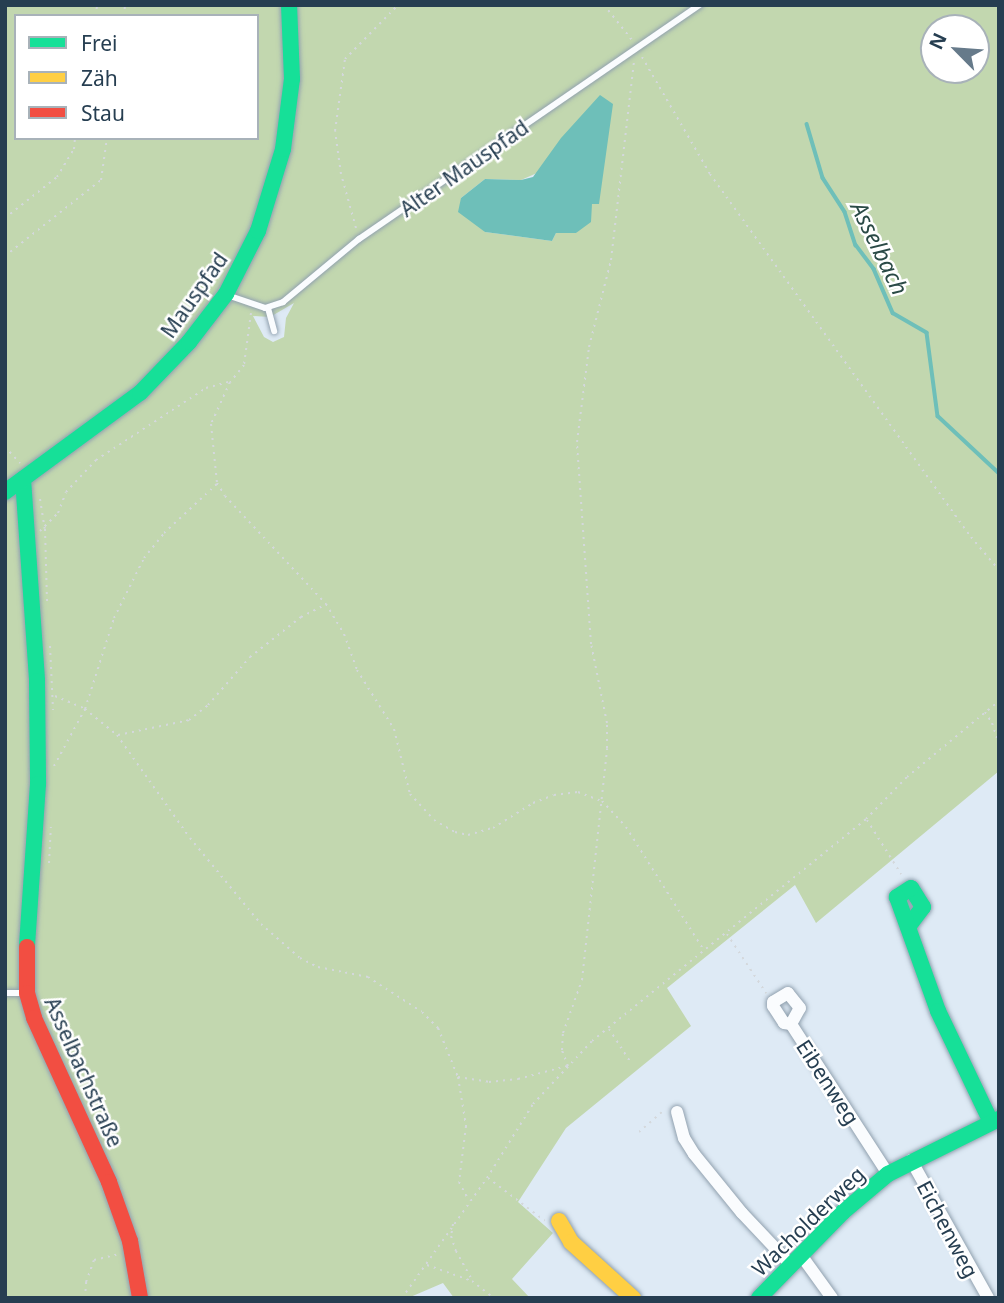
<!DOCTYPE html>
<meta charset="utf-8">
<style>
body{margin:0}
#map{position:relative;width:1004px;height:1303px;overflow:hidden;background:#deeaf5;font-family:"Noto Sans",sans-serif}
div>[style]{position:absolute}
[style*='--x']{left:calc(var(--x)*1px);top:calc(var(--y)*1px);width:calc(var(--w)*1px);rotate:calc(var(--a)*1deg)}
.green>*{inset:0;background:#c2d7af}
.water>*{inset:0;background:#6ebfb9}
.stream>*{height:3.5px;margin:-1.75px;padding:0 1.75px;transform-origin:1.75px;border-radius:1.75px;background:#6ebfb9}
.path>*{height:2px;margin-top:-1px;transform-origin:0;background:repeating-linear-gradient(90deg,#d4d8dc 0 2px,transparent 0 7px)}
.roads{filter:drop-shadow(0 0 2px #91a1af) drop-shadow(0 0 2px #91a1af)}
.lane>*{height:6px;margin:-3px;padding:0 3px;transform-origin:3px;border-radius:3px;background:#fafcfe}
.street>*{height:12px;margin:-6px;padding:0 6px;transform-origin:6px;border-radius:6px;background:#fafcfe}
.fast>*{height:16px;margin:-8px;padding:0 8px;transform-origin:8px;border-radius:8px;background:#16e098}
.slow>*{height:16px;margin:-8px;padding:0 8px;transform-origin:8px;border-radius:8px;background:#ffcf43}
.jam>*{height:16px;margin:-8px;padding:0 8px;transform-origin:8px;border-radius:8px;background:#f24e42}
span{translate:-50% -50%;white-space:nowrap;text-align:center;line-height:1.15;-webkit-text-stroke:5px #fff;paint-order:stroke}
.street-label{font-size:21px;color:#263e51}
.water-label{font-size:23px;color:#2a4a46;font-style:italic}
.frame{position:absolute;inset:0;border:7px solid #263e51;pointer-events:none}
.legend{position:absolute;left:14px;top:14px;width:245px;height:126px;box-sizing:border-box;background:#fff;border:2px solid #a8b2b9;margin:0;padding:9px 12px;list-style:none;font-size:21px;color:#263e51}
.legend li{display:flex;align-items:center;gap:14px;height:35px}
.legend b{width:35px;border:2px solid #a8b2b9}
.north{position:absolute;left:920px;top:14px;width:70px;height:70px;box-sizing:border-box;background:#fff;border:2px solid #a8b2b9;border-radius:50%;rotate:295deg;font-size:19px;font-weight:700;line-height:28px;text-align:center;color:#263e51}
.north::after{content:'';display:block;margin:auto;width:24px;height:32px;background:#667a8a;clip-path:polygon(50% 0,100% 100%,50% 72%,0 100%)}
</style>
<div id="map">
<div class="green">
<div style="clip-path:polygon(evenodd,5px 5px,999px 5px,999px 771px,816px 923px,795px 885px,667px 988px,691px 1026px,566px 1128px,518px 1202px,553px 1233px,512px 1279px,530px 1298px,454px 1298px,443px 1283px,408px 1298px,5px 1298px,5px 5px,16px 16px,257px 16px,257px 138px,16px 138px,16px 16px,5px 5px,934px 28px,976px 28px,976px 70px,934px 70px,934px 28px,5px 5px,537px 173px,599px 204px,592px 204px,576px 233px,556px 233px,552px 241px,485px 232px,461px 198px,485px 179px,521px 180px,537px 173px,5px 5px,294px 303px,286px 318px,284px 337px,273px 342px,264px 337px,253px 316px,270px 317px,294px 303px)"></div>
</div>
<div class="water">
<div style="clip-path:polygon(600px 95px,613px 104px,599px 204px,592px 204px,591px 222px,576px 233px,556px 233px,552px 241px,485px 232px,458px 212px,461px 198px,485px 179px,521px 180px,533px 177px,561px 138px)"></div>
</div>
<div class="stream">
<div style="--x:807;--y:124;--w:56;--a:73.5"></div>
<div style="--x:823;--y:178;--w:40;--a:57.1"></div>
<div style="--x:845;--y:212;--w:35;--a:72"></div>
<div style="--x:856;--y:245;--w:30;--a:53"></div>
<div style="--x:874;--y:269;--w:48;--a:66.6"></div>
<div style="--x:893;--y:313;--w:39;--a:30"></div>
<div style="--x:927;--y:333;--w:84;--a:82.5"></div>
<div style="--x:938;--y:416;--w:83;--a:43.1"></div>
</div>
<div class="path">
<div style="--x:604;--y:5;--w:45;--a:51.3"></div>
<div style="--x:96;--y:16;--w:11;--a:-85"></div>
<div style="--x:124;--y:16;--w:11;--a:-85"></div>
<div style="--x:642;--y:57;--w:135;--a:59.8"></div>
<div style="--x:710;--y:174;--w:447;--a:54.3"></div>
<div style="--x:971;--y:537;--w:43;--a:49.7"></div>
<div style="--x:5;--y:218;--w:66;--a:-38.3"></div>
<div style="--x:57;--y:177;--w:33;--a:-59"></div>
<div style="--x:74;--y:149;--w:11;--a:-85"></div>
<div style="--x:356;--y:228;--w:56;--a:-105.5"></div>
<div style="--x:341;--y:174;--w:43;--a:-97.9"></div>
<div style="--x:335;--y:131;--w:73;--a:-82.1"></div>
<div style="--x:345;--y:59;--w:76;--a:-45.5"></div>
<div style="--x:5;--y:256;--w:122;--a:-38.4"></div>
<div style="--x:101;--y:180;--w:42;--a:-81.9"></div>
<div style="--x:251;--y:313;--w:52;--a:97.7"></div>
<div style="--x:244;--y:365;--w:22;--a:129"></div>
<div style="--x:230;--y:382;--w:46;--a:114.3"></div>
<div style="--x:211;--y:424;--w:59;--a:84.2"></div>
<div style="--x:217;--y:483;--w:15;--a:58"></div>
<div style="--x:225;--y:496;--w:148;--a:46.9"></div>
<div style="--x:326;--y:604;--w:35;--a:59"></div>
<div style="--x:344;--y:634;--w:38;--a:70"></div>
<div style="--x:357;--y:670;--w:70;--a:57.9"></div>
<div style="--x:394;--y:729;--w:67;--a:76.2"></div>
<div style="--x:410;--y:794;--w:35;--a:47"></div>
<div style="--x:434;--y:820;--w:24;--a:30"></div>
<div style="--x:455;--y:832;--w:13;--a:13"></div>
<div style="--x:468;--y:835;--w:26;--a:-16"></div>
<div style="--x:493;--y:828;--w:47;--a:-32"></div>
<div style="--x:533;--y:803;--w:22;--a:-21"></div>
<div style="--x:554;--y:795;--w:24;--a:-7"></div>
<div style="--x:578;--y:792;--w:26;--a:21"></div>
<div style="--x:602;--y:801;--w:35;--a:47"></div>
<div style="--x:626;--y:827;--w:144;--a:57.7"></div>
<div style="--x:5;--y:447;--w:22;--a:47"></div>
<div style="--x:40;--y:499;--w:30;--a:81"></div>
<div style="--x:45;--y:529;--w:73;--a:88.4"></div>
<div style="--x:40;--y:531;--w:25;--a:-45"></div>
<div style="--x:58;--y:513;--w:22;--a:-69"></div>
<div style="--x:66;--y:492;--w:44;--a:-46.8"></div>
<div style="--x:96;--y:460;--w:131;--a:-33.2"></div>
<div style="--x:206;--y:388;--w:24;--a:-15"></div>
<div style="--x:5;--y:542;--w:7;--a:-16"></div>
<div style="--x:50;--y:646;--w:64;--a:87.3"></div>
<div style="--x:55;--y:696;--w:33;--a:23"></div>
<div style="--x:85;--y:709;--w:41;--a:39.1"></div>
<div style="--x:117;--y:735;--w:126;--a:54.7"></div>
<div style="--x:190;--y:838;--w:112;--a:50.5"></div>
<div style="--x:261;--y:924;--w:52;--a:41.1"></div>
<div style="--x:300;--y:958;--w:20;--a:27"></div>
<div style="--x:318;--y:967;--w:51;--a:11.3"></div>
<div style="--x:368;--y:977;--w:64;--a:32.9"></div>
<div style="--x:422;--y:1012;--w:23;--a:45"></div>
<div style="--x:438;--y:1028;--w:53;--a:67.8"></div>
<div style="--x:458;--y:1077;--w:31;--a:9"></div>
<div style="--x:489;--y:1082;--w:29;--a:-6"></div>
<div style="--x:518;--y:1079;--w:51;--a:-14.9"></div>
<div style="--x:985;--y:712;--w:13;--a:58"></div>
<div style="--x:992;--y:723;--w:22;--a:72"></div>
<div style="--x:118;--y:735;--w:73;--a:-11.9"></div>
<div style="--x:189;--y:720;--w:24;--a:-38"></div>
<div style="--x:208;--y:705;--w:64;--a:-48.8"></div>
<div style="--x:250;--y:657;--w:65;--a:-38.1"></div>
<div style="--x:301;--y:617;--w:28;--a:-27"></div>
<div style="--x:54;--y:766;--w:65;--a:-61.5"></div>
<div style="--x:85;--y:709;--w:96;--a:-72.3"></div>
<div style="--x:114;--y:618;--w:67;--a:-63.4"></div>
<div style="--x:144;--y:558;--w:32;--a:-51"></div>
<div style="--x:164;--y:533;--w:72;--a:-42.8"></div>
<div style="--x:867;--y:820;--w:64;--a:57.8"></div>
<div style="--x:49;--y:863;--w:36;--a:-87"></div>
<div style="--x:727;--y:934;--w:71;--a:56.5"></div>
<div style="--x:609;--y:1029;--w:38;--a:57"></div>
<div style="--x:568;--y:1066;--w:17;--a:-111"></div>
<div style="--x:562;--y:1050;--w:17;--a:-87"></div>
<div style="--x:563;--y:1033;--w:56;--a:-70.3"></div>
<div style="--x:582;--y:980;--w:233;--a:-83.8"></div>
<div style="--x:607;--y:748;--w:25;--a:-90"></div>
<div style="--x:607;--y:723;--w:81;--a:-101.4"></div>
<div style="--x:591;--y:644;--w:202;--a:-94"></div>
<div style="--x:577;--y:442;--w:96;--a:-82.8"></div>
<div style="--x:589;--y:347;--w:90;--a:-75.8"></div>
<div style="--x:611;--y:260;--w:200;--a:-83.4"></div>
<div style="--x:458;--y:1077;--w:50;--a:80.7"></div>
<div style="--x:466;--y:1126;--w:56;--a:97.1"></div>
<div style="--x:459;--y:1182;--w:21;--a:62"></div>
<div style="--x:639;--y:1132;--w:33;--a:-41"></div>
<div style="--x:488;--y:1178;--w:71;--a:37"></div>
<div style="--x:453;--y:1224;--w:12;--a:99"></div>
<div style="--x:451;--y:1236;--w:16;--a:72"></div>
<div style="--x:456;--y:1251;--w:33;--a:61"></div>
<div style="--x:427;--y:1265;--w:48;--a:19.6"></div>
<div style="--x:472;--y:1281;--w:28;--a:38"></div>
<div style="--x:85;--y:1298;--w:16;--a:-86"></div>
<div style="--x:86;--y:1282;--w:23;--a:-70"></div>
<div style="--x:94;--y:1260;--w:23;--a:-13"></div>
<div style="--x:402;--y:1298;--w:147;--a:-54.7"></div>
<div style="--x:487;--y:1178;--w:87;--a:-58.1"></div>
<div style="--x:533;--y:1104;--w:86;--a:-46.9"></div>
<div style="--x:592;--y:1041;--w:353;--a:-39"></div>
<div style="--x:866;--y:819;--w:59;--a:-45.7"></div>
<div style="--x:907;--y:777;--w:119;--a:-39.6"></div>
</div>
<div class="roads">
<div class="lane">
<div style="--x:227;--y:295;--w:40;--a:18.9"></div>
<div style="--x:265;--y:308;--w:19;--a:-18"></div>
<div style="--x:283;--y:302;--w:99;--a:-39.7"></div>
<div style="--x:359;--y:239;--w:414;--a:-34.5"></div>
<div style="--x:268;--y:308;--w:24;--a:75"></div>
<div style="--x:5;--y:993;--w:20;--a:0"></div>
</div>
<div class="street">
<div style="--x:791;--y:1024;--w:18;--a:-61"></div>
<div style="--x:800;--y:1008;--w:19;--a:-129"></div>
<div style="--x:788;--y:993;--w:17;--a:149"></div>
<div style="--x:773;--y:1002;--w:4;--a:90"></div>
<div style="--x:773;--y:1006;--w:20;--a:57"></div>
<div style="--x:784;--y:1023;--w:7;--a:8"></div>
<div style="--x:791;--y:1024;--w:179;--a:57.1"></div>
<div style="--x:677;--y:1112;--w:27;--a:75"></div>
<div style="--x:684;--y:1138;--w:19;--a:58"></div>
<div style="--x:694;--y:1154;--w:76;--a:50.9"></div>
<div style="--x:742;--y:1213;--w:71;--a:46.7"></div>
<div style="--x:911;--y:1160;--w:158;--a:60.8"></div>
<div style="--x:801;--y:1255;--w:53;--a:54.2"></div>
</div>
<div class="fast">
<div style="--x:23;--y:479;--w:202;--a:86"></div>
<div style="--x:37;--y:681;--w:103;--a:89.4"></div>
<div style="--x:38;--y:784;--w:163;--a:93.9"></div>
<div style="--x:5;--y:492;--w:167;--a:-36.3"></div>
<div style="--x:140;--y:393;--w:71;--a:-46.1"></div>
<div style="--x:189;--y:342;--w:61;--a:-52.4"></div>
<div style="--x:226;--y:294;--w:71;--a:-63.1"></div>
<div style="--x:258;--y:231;--w:86;--a:-73"></div>
<div style="--x:283;--y:149;--w:71;--a:-82.7"></div>
<div style="--x:292;--y:79;--w:74;--a:-92.3"></div>
<div style="--x:908;--y:927;--w:25;--a:-53"></div>
<div style="--x:923;--y:907;--w:22;--a:-122"></div>
<div style="--x:911;--y:888;--w:17;--a:147"></div>
<div style="--x:897;--y:897;--w:121;--a:70.2"></div>
<div style="--x:938;--y:1011;--w:123;--a:64.5"></div>
<div style="--x:759;--y:1298;--w:120;--a:-45.7"></div>
<div style="--x:843;--y:1212;--w:59;--a:-40.2"></div>
<div style="--x:888;--y:1174;--w:124;--a:-26.4"></div>
</div>
<div class="slow">
<div style="--x:559;--y:1221;--w:24;--a:60"></div>
<div style="--x:571;--y:1242;--w:84;--a:42.1"></div>
</div>
<div class="jam">
<div style="--x:27;--y:947;--w:46;--a:90"></div>
<div style="--x:27;--y:993;--w:26;--a:74"></div>
<div style="--x:34;--y:1018;--w:180;--a:65.4"></div>
<div style="--x:109;--y:1182;--w:63;--a:70.4"></div>
<div style="--x:130;--y:1241;--w:58;--a:80"></div>
</div>
</div>
<div class="street-label">
<span style="left:464px;top:168px;rotate:-35deg">Alter Mauspfad</span>
<span style="left:194px;top:295px;rotate:-55deg">Mauspfad</span>
<span style="left:84px;top:1072px;rotate:66deg">Asselbachstraße</span>
<span style="left:828px;top:1082px;rotate:57deg">Eibenweg</span>
<span style="left:808px;top:1221px;rotate:-44deg">Wacholderweg</span>
<span style="left:948px;top:1229px;rotate:62deg">Eichenweg</span>
</div>
<div class="water-label">
<span style="left:880px;top:248px;rotate:64deg">Asselbach</span>
</div>
<div class="frame"></div>
<ul class="legend">
<li><b style="height:9px;background:#16e098"></b>Frei</li>
<li><b style="height:9px;background:#ffcf43"></b>Zäh</li>
<li><b style="height:9px;background:#f24e42"></b>Stau</li>
</ul>
<div class="north">N</div>
</div>
